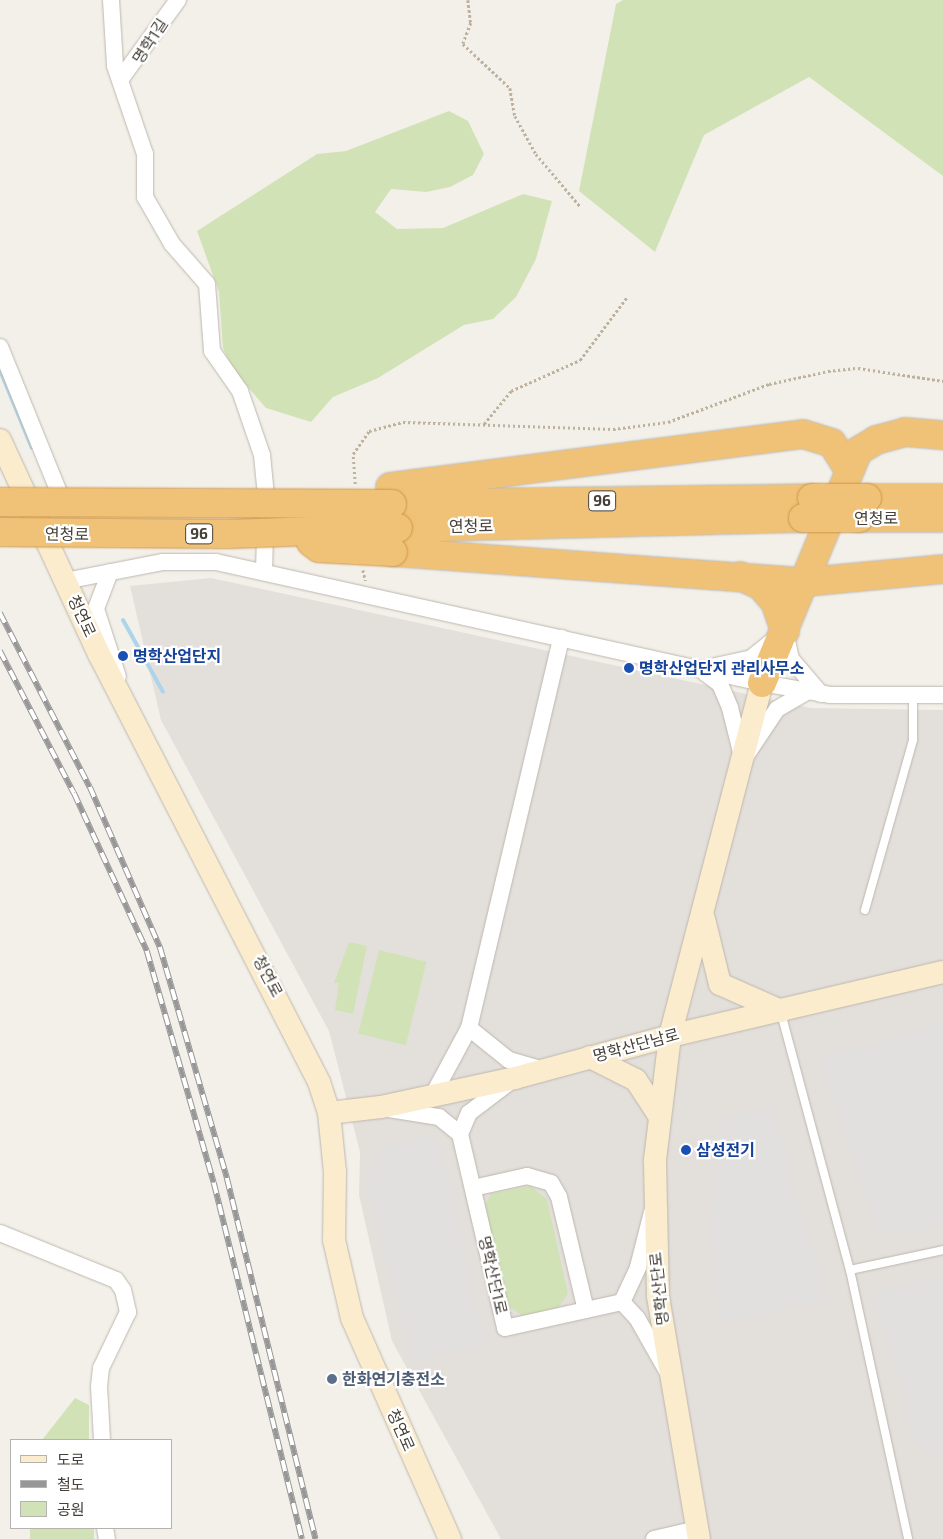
<!DOCTYPE html>
<meta charset="utf-8">
<style>
body{margin:0}
#map{position:relative;width:943px;height:1539px;overflow:hidden;background:#f3f0ea;font-family:"Exo 2","Noto Sans KR",sans-serif}
div>[style]{position:absolute}
[style*='--x']{left:calc(var(--x)*1px);top:calc(var(--y)*1px);width:calc(var(--w)*1px);rotate:calc(var(--a)*1deg)}
.industrial>*{inset:0;background:#e3dfdb}
.green>*{inset:0;background:#d1e3b6;transform-origin:0 0}
.parking>*{inset:0;background:#e2e0de}
.stream>*{height:4px;margin:-2px;padding:0 2px;transform-origin:2px;border-radius:2px;background:#acd4ea}
.path>*{height:2.5px;margin-top:-1.25px;transform-origin:0;background:repeating-linear-gradient(90deg,#beb29f 0 2.5px,transparent 0 5px)}
.roads{filter:drop-shadow(0 0 1px #beb7ad) drop-shadow(0 0 1px #beb7ad)}
.lane>*{height:8px;margin:-4px;padding:0 4px;transform-origin:4px;border-radius:4px;background:#fff}
.street>*{height:16px;margin:-8px;padding:0 8px;transform-origin:8px;border-radius:8px;background:#fff}
.secondary>*{height:22px;margin:-11px;padding:0 11px;transform-origin:11px;border-radius:11px;background:#faeccd}
.highway>*{height:28px;margin:-14px;padding:0 14px;transform-origin:14px;border-radius:14px;background:#f0c277}
.rail>*{height:5.5px;margin-top:-2.75px;transform-origin:0;background:repeating-linear-gradient(90deg,#fff 0 11px,#979797 0 22px);box-sizing:border-box;border-block:1px solid #979797}
.bridges{filter:drop-shadow(0 0 1px #cf9648) drop-shadow(0 0 1px #cf9648)}
.highway-bridge>*{height:28px;margin:-14px;padding:0 14px;transform-origin:14px;border-radius:14px;background:#f0c277}
.dots>*{width:14px;height:14px;translate:-50% -50%;box-sizing:border-box;border:2px solid #fff;border-radius:50%}
span{translate:-50% -50%;white-space:nowrap;text-align:center;line-height:1.15;-webkit-text-stroke:4.5px #fff;paint-order:stroke}
.shield-label span{padding:1px 4px;background:#fff;border:1px solid;border-radius:4px;-webkit-text-stroke-width:0}
.shield-label{font-size:15px;color:#464038;font-weight:700}
.street-label{font-size:16px;color:#464038}
.transit-label{font-size:16px;color:#164399;font-weight:700}
.left{translate:0 -50%;text-align:left}
.service-label{font-size:16px;color:#4e5e75;font-weight:700}
.legend{position:absolute;left:10px;top:1439px;width:162px;height:90px;box-sizing:border-box;background:#fff;border:1px solid #b5b3af;margin:0;padding:6px 9px;list-style:none;font-size:15px;color:#464038}
.legend li{display:flex;align-items:center;gap:10px;height:25px}
.legend b{width:25px;border:1px solid #b5b3af}
</style>
<div id="map">
<div class="industrial">
<div style="clip-path:polygon(211px 578px,811px 708px,943px 710px,943px 1539px,501px 1539px,392px 1341px,359px 1195px,360px 1152px,329px 1031px,161px 720px,130px 586px)"></div>
</div>
<div class="green">
<div style="clip-path:polygon(623px 0,943px 0,943px 176px,809px 77px,704px 135px,655px 252px,579px 191px,616px 4px)"></div>
<div style="clip-path:polygon(449px 111px,468px 121px,484px 154px,473px 175px,450px 187px,426px 192px,391px 189px,375px 212px,397px 229px,443px 228px,523px 194px,552px 201px,536px 259px,516px 297px,493px 319px,464px 325px,378px 378px,333px 397px,311px 422px,266px 408px,233px 370px,223px 348px,219px 292px,197px 231px,317px 154px,346px 151px)"></div>
<div style="clip-path:polygon(349px 942px,367px 946px,353px 1014px,335px 1010px,339px 983px,334px 983px)"></div>
<div style="left:379px;top:950px;width:49px;height:86px;rotate:14deg"></div>
<div style="clip-path:polygon(530px 1186px,547px 1199px,568px 1294px,558px 1308px,523px 1316px,506px 1304px,484px 1207px,491px 1194px)"></div>
<div style="clip-path:polygon(75px 1398px,89px 1405px,89px 1440px,42px 1440px)"></div>
<div style="left:30px;top:1528px;width:64px;height:11px"></div>
</div>
<div class="parking">
<div style="clip-path:polygon(943px 1022px,943px 1226px,893px 1235px,875px 1223px,815px 1055px,870px 1044px)"></div>
<div style="clip-path:polygon(772px 1106px,827px 1300px,746px 1320px,720px 1321px,709px 1228px,723px 1117px)"></div>
<div style="clip-path:polygon(427px 1136px,441px 1144px,485px 1344px,414px 1362px,365px 1187px,383px 1147px)"></div>
<div style="clip-path:polygon(943px 1276px,943px 1454px,932px 1454px,915px 1443px,872px 1292px)"></div>
</div>
<div class="stream">
<div style="--x:0;--y:370;--w:84;--a:67.7"></div>
<div style="--x:123;--y:620;--w:82;--a:60.9"></div>
</div>
<div class="path">
<div style="--x:468;--y:0;--w:23;--a:83"></div>
<div style="--x:471;--y:23;--w:22;--a:111"></div>
<div style="--x:463;--y:44;--w:64;--a:43.1"></div>
<div style="--x:510;--y:88;--w:28;--a:80"></div>
<div style="--x:515;--y:116;--w:43;--a:61.1"></div>
<div style="--x:536;--y:154;--w:68;--a:49.8"></div>
<div style="--x:484;--y:424;--w:43;--a:-50.7"></div>
<div style="--x:511;--y:391;--w:76;--a:-24.2"></div>
<div style="--x:580;--y:360;--w:79;--a:-53.3"></div>
<div style="--x:355;--y:484;--w:30;--a:-94"></div>
<div style="--x:353;--y:454;--w:28;--a:-55"></div>
<div style="--x:369;--y:431;--w:35;--a:-15"></div>
<div style="--x:403;--y:422;--w:210;--a:1.9"></div>
<div style="--x:613;--y:429;--w:55;--a:-7.3"></div>
<div style="--x:668;--y:422;--w:108;--a:-20.6"></div>
<div style="--x:769;--y:384;--w:60;--a:-12.4"></div>
<div style="--x:828;--y:371;--w:30;--a:-6"></div>
<div style="--x:858;--y:368;--w:86;--a:8.7"></div>
<div style="--x:363;--y:570;--w:11;--a:75"></div>
</div>
<div class="roads">
<div class="lane">
<div style="--x:865;--y:910;--w:177;--a:-74.2"></div>
<div style="--x:913;--y:740;--w:43;--a:-90"></div>
<div style="--x:781;--y:1013;--w:266;--a:75"></div>
<div style="--x:850;--y:1270;--w:275;--a:77.8"></div>
<div style="--x:850;--y:1270;--w:95;--a:-12.1"></div>
</div>
<div class="street">
<div style="--x:111;--y:0;--w:66;--a:86.5"></div>
<div style="--x:115;--y:66;--w:93;--a:71.2"></div>
<div style="--x:145;--y:154;--w:43;--a:90"></div>
<div style="--x:145;--y:197;--w:54;--a:60.1"></div>
<div style="--x:172;--y:244;--w:53;--a:48.8"></div>
<div style="--x:207;--y:284;--w:67;--a:85.7"></div>
<div style="--x:212;--y:351;--w:49;--a:55"></div>
<div style="--x:240;--y:391;--w:68;--a:71"></div>
<div style="--x:262;--y:455;--w:41;--a:84.4"></div>
<div style="--x:266;--y:496;--w:75;--a:91.5"></div>
<div style="--x:120;--y:80;--w:99;--a:-54.1"></div>
<div style="--x:0;--y:347;--w:167;--a:67.9"></div>
<div style="--x:110;--y:572;--w:40;--a:111"></div>
<div style="--x:96;--y:609;--w:71;--a:72.1"></div>
<div style="--x:65;--y:581;--w:100;--a:-11"></div>
<div style="--x:163;--y:562;--w:53;--a:0"></div>
<div style="--x:216;--y:562;--w:559;--a:12.5"></div>
<div style="--x:762;--y:683;--w:69;--a:10"></div>
<div style="--x:830;--y:695;--w:113;--a:0"></div>
<div style="--x:711;--y:667;--w:40;--a:-12"></div>
<div style="--x:750;--y:659;--w:45;--a:-38.7"></div>
<div style="--x:785;--y:631;--w:29;--a:78"></div>
<div style="--x:791;--y:659;--w:46;--a:49.4"></div>
<div style="--x:705;--y:673;--w:19;--a:36"></div>
<div style="--x:720;--y:684;--w:26;--a:67"></div>
<div style="--x:730;--y:708;--w:54;--a:76"></div>
<div style="--x:743;--y:760;--w:61;--a:-56.3"></div>
<div style="--x:777;--y:709;--w:36;--a:-30"></div>
<div style="--x:469;--y:1028;--w:401;--a:-76.7"></div>
<div style="--x:434;--y:1093;--w:74;--a:-61.7"></div>
<div style="--x:469;--y:1028;--w:51;--a:38.7"></div>
<div style="--x:509;--y:1060;--w:36;--a:16"></div>
<div style="--x:389;--y:1109;--w:51;--a:9.1"></div>
<div style="--x:439;--y:1117;--w:27;--a:39"></div>
<div style="--x:460;--y:1134;--w:199;--a:76.9"></div>
<div style="--x:505;--y:1328;--w:120;--a:-12.5"></div>
<div style="--x:460;--y:1134;--w:23;--a:-67"></div>
<div style="--x:469;--y:1113;--w:53;--a:-37.3"></div>
<div style="--x:473;--y:1188;--w:55;--a:-12.5"></div>
<div style="--x:527;--y:1176;--w:25;--a:16"></div>
<div style="--x:551;--y:1183;--w:16;--a:60"></div>
<div style="--x:559;--y:1197;--w:116;--a:76.6"></div>
<div style="--x:0;--y:1233;--w:125;--a:22.1"></div>
<div style="--x:116;--y:1280;--w:12;--a:55"></div>
<div style="--x:123;--y:1290;--w:23;--a:77"></div>
<div style="--x:128;--y:1312;--w:62;--a:115.7"></div>
<div style="--x:101;--y:1368;--w:18;--a:96"></div>
<div style="--x:99;--y:1386;--w:54;--a:86.8"></div>
<div style="--x:622;--y:1302;--w:38;--a:-65"></div>
<div style="--x:638;--y:1267;--w:57;--a:-75.7"></div>
<div style="--x:622;--y:1302;--w:22;--a:47"></div>
<div style="--x:637;--y:1318;--w:61;--a:60.5"></div>
<div style="--x:105;--y:1528;--w:11;--a:80"></div>
<div style="--x:654;--y:1539;--w:44;--a:-13.1"></div>
</div>
<div class="secondary">
<div style="--x:0;--y:440;--w:236;--a:65.2"></div>
<div style="--x:99;--y:654;--w:481;--a:62.8"></div>
<div style="--x:319;--y:1082;--w:33;--a:72"></div>
<div style="--x:329;--y:1113;--w:59;--a:84.2"></div>
<div style="--x:335;--y:1172;--w:68;--a:90.8"></div>
<div style="--x:334;--y:1240;--w:80;--a:77"></div>
<div style="--x:352;--y:1318;--w:242;--a:66.1"></div>
<div style="--x:704;--y:919;--w:67;--a:76.2"></div>
<div style="--x:720;--y:984;--w:67;--a:23.9"></div>
<div style="--x:590;--y:1057;--w:51;--a:26.6"></div>
<div style="--x:636;--y:1080;--w:44;--a:57"></div>
<div style="--x:329;--y:1113;--w:52;--a:-6.6"></div>
<div style="--x:381;--y:1107;--w:137;--a:-12.2"></div>
<div style="--x:515;--y:1078;--w:161;--a:-15.2"></div>
<div style="--x:670;--y:1036;--w:280;--a:-13.2"></div>
<div style="--x:699;--y:1539;--w:246;--a:-99.6"></div>
<div style="--x:658;--y:1296;--w:136;--a:-91.3"></div>
<div style="--x:655;--y:1160;--w:125;--a:-83.1"></div>
<div style="--x:670;--y:1036;--w:365;--a:-75.4"></div>
</div>
<div class="highway">
<div style="--x:390;--y:487;--w:416;--a:-7.3"></div>
<div style="--x:803;--y:434;--w:30;--a:17"></div>
<div style="--x:832;--y:443;--w:31;--a:58"></div>
<div style="--x:867;--y:498;--w:76;--a:0"></div>
<div style="--x:392;--y:504;--w:420;--a:-0.8"></div>
<div style="--x:859;--y:518;--w:84;--a:0"></div>
<div style="--x:398;--y:528;--w:405;--a:-1.4"></div>
<div style="--x:393;--y:552;--w:414;--a:4.2"></div>
<div style="--x:806;--y:582;--w:138;--a:-5.4"></div>
<div style="--x:740;--y:576;--w:23;--a:25"></div>
<div style="--x:761;--y:586;--w:21;--a:49"></div>
<div style="--x:775;--y:602;--w:31;--a:71"></div>
<div style="--x:762;--y:683;--w:251;--a:-67.5"></div>
<div style="--x:858;--y:451;--w:21;--a:-31"></div>
<div style="--x:876;--y:440;--w:30;--a:-15"></div>
<div style="--x:905;--y:432;--w:38;--a:5"></div>
</div>
</div>
<div class="rail">
<div style="--x:0;--y:613;--w:196;--a:62.7"></div>
<div style="--x:90;--y:787;--w:175;--a:66.4"></div>
<div style="--x:160;--y:947;--w:241;--a:73.8"></div>
<div style="--x:227;--y:1178;--w:372;--a:76.2"></div>
<div style="--x:0;--y:651;--w:160;--a:62.5"></div>
<div style="--x:74;--y:793;--w:174;--a:65.2"></div>
<div style="--x:147;--y:951;--w:241;--a:73.9"></div>
<div style="--x:214;--y:1183;--w:367;--a:76.1"></div>
</div>
<div class="bridges">
<div class="highway-bridge">
<div style="--x:812;--y:498;--w:55;--a:0"></div>
<div style="--x:0;--y:502;--w:392;--a:0.3"></div>
<div style="--x:803;--y:518;--w:56;--a:0"></div>
<div style="--x:0;--y:532;--w:228;--a:0.5"></div>
<div style="--x:228;--y:534;--w:170;--a:-2"></div>
<div style="--x:311;--y:542;--w:10;--a:37"></div>
<div style="--x:319;--y:548;--w:74;--a:3.1"></div>
</div>
</div>
<div class="dots">
<div style="left:123px;top:656px;background:#1a4fb4"></div>
<div style="left:629px;top:668px;background:#1a4fb4"></div>
<div style="left:686px;top:1150px;background:#1a4fb4"></div>
<div style="left:332px;top:1379px;background:#5c6f8a"></div>
</div>
<div class="shield-label">
<span style="left:602px;top:501px">96</span>
<span style="left:199px;top:534px">96</span>
</div>
<div class="street-label">
<span style="left:150px;top:41px;rotate:-57deg">명학1길</span>
<span style="left:876px;top:518px">연청로</span>
<span style="left:471px;top:526px;rotate:-1deg">연청로</span>
<span style="left:67px;top:534px;rotate:1deg">연청로</span>
<span style="left:82px;top:616px;rotate:65deg">청연로</span>
<span style="left:268px;top:976px;rotate:62deg">청연로</span>
<span style="left:636px;top:1045px;rotate:-15deg">명학산단남로</span>
<span style="left:493px;top:1275px;rotate:77deg">명학산단1로</span>
<span style="left:659px;top:1289px;rotate:-96deg">명학산단로</span>
<span style="left:401px;top:1430px;rotate:66deg">청연로</span>
</div>
<div class="transit-label">
<span class="left" style="left:133px;top:656px">명학산업단지</span>
<span class="left" style="left:639px;top:668px">명학산업단지 관리사무소</span>
<span class="left" style="left:696px;top:1150px">삼성전기</span>
</div>
<div class="service-label">
<span class="left" style="left:342px;top:1379px">한화연기충전소</span>
</div>
<ul class="legend">
<li><b style="height:6px;background:#faeccd"></b>도로</li>
<li><b style="height:6px;background:#979797"></b>철도</li>
<li><b style="height:14px;background:#d1e3b6"></b>공원</li>
</ul>
</div>
